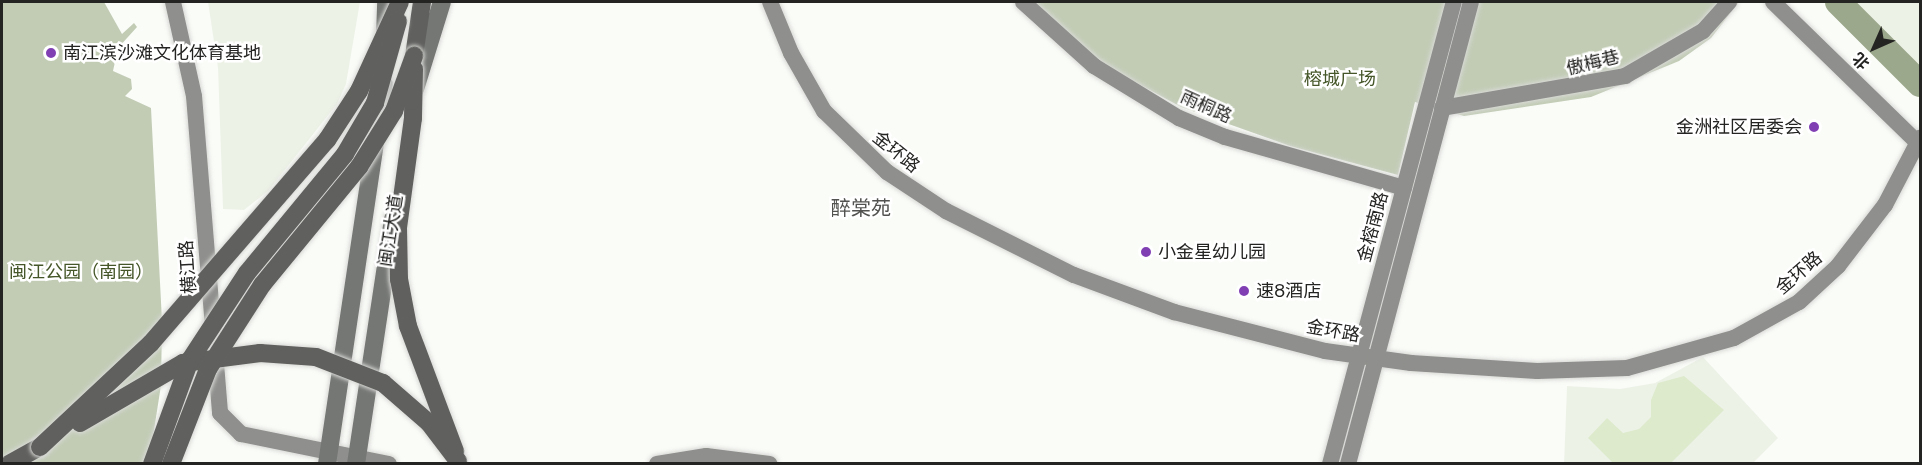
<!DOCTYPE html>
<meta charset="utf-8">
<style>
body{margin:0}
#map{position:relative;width:1922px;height:465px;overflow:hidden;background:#fafcf8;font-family:Poppins,"Noto Sans SC",sans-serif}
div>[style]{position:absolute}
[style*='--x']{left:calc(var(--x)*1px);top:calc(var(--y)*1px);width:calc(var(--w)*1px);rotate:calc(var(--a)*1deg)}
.built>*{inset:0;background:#edf2e7}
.green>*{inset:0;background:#c2ccb5}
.river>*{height:26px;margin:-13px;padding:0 13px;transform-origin:13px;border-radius:13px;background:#9ca88b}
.building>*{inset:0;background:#ddeacc}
.roads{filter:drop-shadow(0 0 2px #d8d9d6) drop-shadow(0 0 2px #d8d9d6)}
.secondary>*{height:16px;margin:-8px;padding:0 8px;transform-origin:8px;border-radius:8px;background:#8f908d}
.primary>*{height:18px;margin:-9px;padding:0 9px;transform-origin:9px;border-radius:9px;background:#757774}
.highway>*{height:18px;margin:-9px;padding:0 9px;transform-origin:9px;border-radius:9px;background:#60615e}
.bridges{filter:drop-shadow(0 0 2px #d8d9d6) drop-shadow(0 0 2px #d8d9d6)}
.highway-bridge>*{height:18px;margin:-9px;padding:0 9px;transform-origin:9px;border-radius:9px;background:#60615e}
.dots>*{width:16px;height:16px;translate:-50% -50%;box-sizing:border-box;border:3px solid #fff;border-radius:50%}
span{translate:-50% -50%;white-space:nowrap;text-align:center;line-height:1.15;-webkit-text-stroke:5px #fff;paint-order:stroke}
.poi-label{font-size:18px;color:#242423}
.left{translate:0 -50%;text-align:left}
.right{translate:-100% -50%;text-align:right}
.street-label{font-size:18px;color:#242423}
.park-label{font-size:18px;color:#455628}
.neighbourhood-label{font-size:20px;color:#525350}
.frame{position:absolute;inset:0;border:3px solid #242423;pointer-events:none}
.north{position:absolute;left:1844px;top:18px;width:60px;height:60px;-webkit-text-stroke:4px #fff;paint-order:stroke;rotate:225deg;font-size:16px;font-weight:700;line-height:24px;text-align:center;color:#242423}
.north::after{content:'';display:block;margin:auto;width:21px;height:27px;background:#242423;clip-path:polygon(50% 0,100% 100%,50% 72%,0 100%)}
</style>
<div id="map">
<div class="built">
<div style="clip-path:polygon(208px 2px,360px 2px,346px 84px,337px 104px,268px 191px,244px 210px,223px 209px,218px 68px)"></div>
<div style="clip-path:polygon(1856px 2px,1920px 2px,1920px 66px)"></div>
<div style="clip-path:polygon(1703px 357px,1778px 438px,1753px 463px,1564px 464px,1567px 386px,1620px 389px,1655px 383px)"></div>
</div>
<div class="green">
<div style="clip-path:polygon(2px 2px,104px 2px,122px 34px,134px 23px,137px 27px,118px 48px,113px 71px,131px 79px,132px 89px,125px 96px,151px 108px,162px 321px,161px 385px,149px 463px,2px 463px)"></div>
<div style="clip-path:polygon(1031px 2px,1739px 2px,1711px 38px,1679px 61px,1591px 97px,1464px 116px,1415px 102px,1398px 175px,1290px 146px,1181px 107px,1100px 63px)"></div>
</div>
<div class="river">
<div style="--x:1838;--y:2;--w:116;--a:45"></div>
</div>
<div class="building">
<div style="clip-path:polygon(1684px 376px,1724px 410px,1670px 464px,1614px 464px,1588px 438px,1607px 418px,1623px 433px,1639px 429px,1651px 417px,1651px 400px,1658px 383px)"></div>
</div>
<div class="roads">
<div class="secondary">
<div style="--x:173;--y:2;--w:96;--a:77.4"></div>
<div style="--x:194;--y:96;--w:318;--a:85.3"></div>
<div style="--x:220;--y:413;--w:30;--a:45"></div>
<div style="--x:241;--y:434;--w:151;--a:11.5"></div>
<div style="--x:770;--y:2;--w:55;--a:67.6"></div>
<div style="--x:791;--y:53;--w:67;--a:60.4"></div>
<div style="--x:824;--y:111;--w:88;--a:44.1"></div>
<div style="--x:887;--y:172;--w:71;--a:33.5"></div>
<div style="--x:946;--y:211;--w:143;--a:26.6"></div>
<div style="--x:1074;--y:275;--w:107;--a:20.3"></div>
<div style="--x:1174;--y:312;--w:156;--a:14.5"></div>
<div style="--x:1325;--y:351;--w:87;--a:7.9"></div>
<div style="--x:1411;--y:363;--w:126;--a:3.6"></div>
<div style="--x:1537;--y:371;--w:90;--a:-1.9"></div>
<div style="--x:1627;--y:368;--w:111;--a:-15.7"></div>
<div style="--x:1734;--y:338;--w:74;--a:-29"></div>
<div style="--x:1799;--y:302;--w:53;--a:-42.7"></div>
<div style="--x:1838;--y:266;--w:77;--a:-52.4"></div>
<div style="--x:1885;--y:205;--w:76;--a:-62.4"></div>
<div style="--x:1023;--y:2;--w:96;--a:42"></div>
<div style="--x:1094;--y:66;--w:100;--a:31.5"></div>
<div style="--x:1179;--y:118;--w:50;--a:22.4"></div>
<div style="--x:1225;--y:137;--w:186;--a:15.9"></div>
<div style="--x:1773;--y:2;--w:205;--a:44.2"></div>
<div style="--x:1442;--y:108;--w:186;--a:-9.9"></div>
<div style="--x:1625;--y:76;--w:90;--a:-30"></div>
<div style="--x:1703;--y:31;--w:39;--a:-48"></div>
<div style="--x:657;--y:464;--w:50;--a:-9.3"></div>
<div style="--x:706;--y:456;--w:64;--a:7.2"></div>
<div style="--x:1330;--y:464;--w:478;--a:-75"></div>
<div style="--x:1348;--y:464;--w:478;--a:-75.1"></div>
</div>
<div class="primary">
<div style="--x:385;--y:36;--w:34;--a:-88"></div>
<div style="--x:415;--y:89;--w:91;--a:-72.8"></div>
<div style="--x:327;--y:464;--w:384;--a:-81.5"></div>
<div style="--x:356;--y:464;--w:248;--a:-81.4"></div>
</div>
<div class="highway">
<div style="--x:414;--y:56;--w:55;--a:-81.6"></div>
<div style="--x:9;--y:464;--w:35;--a:-29"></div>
</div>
</div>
<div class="bridges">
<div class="highway-bridge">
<div style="--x:414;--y:69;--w:49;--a:91.2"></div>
<div style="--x:413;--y:118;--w:111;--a:97.8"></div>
<div style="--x:398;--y:228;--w:51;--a:88.9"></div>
<div style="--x:399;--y:279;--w:48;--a:79.2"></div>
<div style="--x:408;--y:326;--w:134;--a:69.4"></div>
<div style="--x:80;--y:423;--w:119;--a:-30.2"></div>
<div style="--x:183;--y:363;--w:78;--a:-7.4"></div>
<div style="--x:260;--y:353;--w:56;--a:4.1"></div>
<div style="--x:316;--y:357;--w:72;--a:21.2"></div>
<div style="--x:383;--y:383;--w:61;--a:41"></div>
<div style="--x:429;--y:423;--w:48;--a:52.7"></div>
<div style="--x:40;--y:447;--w:152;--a:-43.1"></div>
<div style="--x:151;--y:343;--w:269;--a:-49.1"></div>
<div style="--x:327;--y:140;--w:59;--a:-56.9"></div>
<div style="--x:359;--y:91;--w:98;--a:-65.3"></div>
<div style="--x:152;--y:464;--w:111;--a:-69.9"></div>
<div style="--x:190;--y:360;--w:104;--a:-56.8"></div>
<div style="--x:247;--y:273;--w:154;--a:-50.5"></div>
<div style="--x:345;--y:154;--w:59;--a:-59.5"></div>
<div style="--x:375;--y:103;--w:85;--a:-74.3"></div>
<div style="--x:171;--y:464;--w:102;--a:-68.7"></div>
<div style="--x:208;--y:369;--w:100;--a:-57.3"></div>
<div style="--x:262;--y:285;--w:153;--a:-50.6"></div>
<div style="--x:359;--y:167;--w:66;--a:-58"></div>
<div style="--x:394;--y:111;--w:59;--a:-70"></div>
</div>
</div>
<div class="dots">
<div style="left:51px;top:53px;background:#8040b4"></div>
<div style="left:1814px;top:127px;background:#8040b4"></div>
<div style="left:1146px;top:252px;background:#8040b4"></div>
<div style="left:1244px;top:291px;background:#8040b4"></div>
</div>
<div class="poi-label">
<span class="left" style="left:63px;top:53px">南江滨沙滩文化体育基地</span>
<span class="right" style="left:1802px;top:127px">金洲社区居委会</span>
<span class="left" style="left:1158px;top:252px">小金星幼儿园</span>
<span class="left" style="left:1256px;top:291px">速8酒店</span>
</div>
<div class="street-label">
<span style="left:1593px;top:63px;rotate:-14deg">傲梅巷</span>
<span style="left:1206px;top:107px;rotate:24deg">雨桐路</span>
<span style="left:896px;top:152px;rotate:39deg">金环路</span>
<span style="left:1373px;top:227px;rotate:-75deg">金榕南路</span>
<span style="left:391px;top:231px;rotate:-81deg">闽江大道</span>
<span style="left:188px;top:267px;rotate:-94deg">横江路</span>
<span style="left:1799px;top:273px;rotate:-41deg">金环路</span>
<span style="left:1333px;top:331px;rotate:10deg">金环路</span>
</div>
<div class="park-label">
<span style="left:1340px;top:79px">榕城广场</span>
<span style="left:81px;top:272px">闽江公园（南园）</span>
</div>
<div class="neighbourhood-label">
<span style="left:861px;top:208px">醉棠苑</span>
</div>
<div class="frame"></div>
<div class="north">北</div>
</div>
